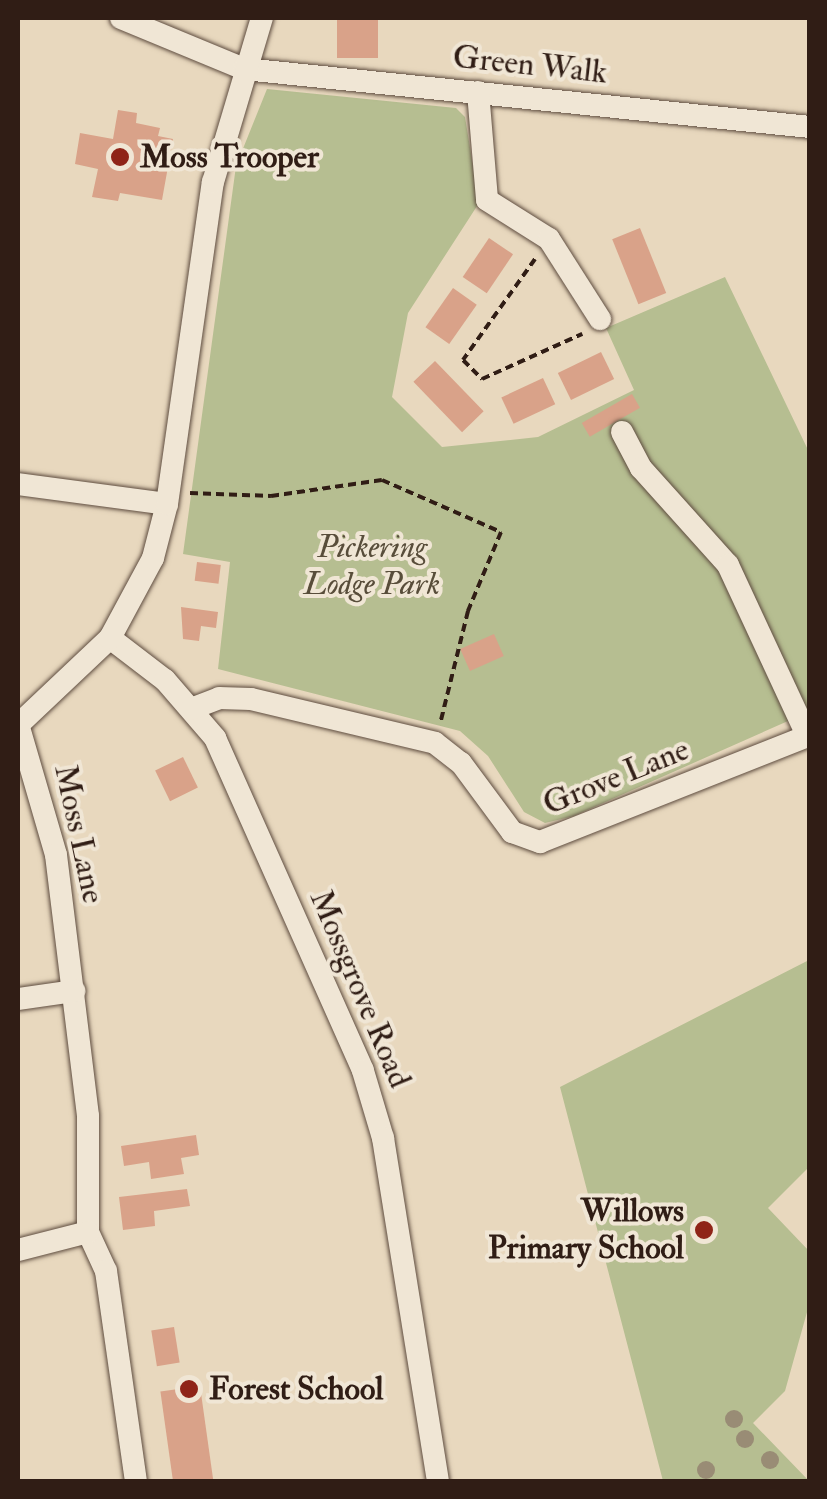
<!DOCTYPE html>
<style>
body{margin:0}
#map{position:relative;width:827px;height:1499px;overflow:hidden;background:#e8d8be;font-family:"IM FELL Double Pica",serif}
div>[style]{position:absolute}
[style*='--x']{left:calc(var(--x)*1px);top:calc(var(--y)*1px);width:calc(var(--w)*1px);rotate:calc(var(--a)*1deg)}
.green>*{inset:0;background:#b6be91}
.building>*{inset:0;background:#d9a289;transform-origin:0 0}
.path>*{height:4px;margin-top:-2px;transform-origin:0;background:repeating-linear-gradient(90deg,#301d15 0 8px,transparent 0 13px)}
.roads{filter:drop-shadow(0 0 2px #5e4c3f) drop-shadow(0 0 2px #5e4c3f)}
.minor>*{height:22px;margin:-11px;padding:0 11px;transform-origin:11px;border-radius:11px;background:#f0e6d5}
.trees>*{width:18px;height:18px;margin:-9px;border-radius:50%;background:#998c75}
.dots>*{width:28px;height:28px;translate:-50% -50%;box-sizing:border-box;border:5px solid #f0e6d5;border-radius:50%}
span{translate:-50% -50%;white-space:nowrap;text-align:center;line-height:1.15;-webkit-text-stroke:8px #f0e6d5;paint-order:stroke}
.street-label{font-size:32px;color:#301d15}
.poi-label{font-size:32px;color:#301d15;font-weight:700}
.left{translate:0 -50%;text-align:left}
.right{translate:-100% -50%;text-align:right}
.park-label{font-size:32px;color:#584d3a;font-style:italic}
.frame{position:absolute;inset:0;border:20px solid #301d15;pointer-events:none}
</style>
<div id="map">
<div class="green">
<div style="clip-path:polygon(267px 89px,456px 108px,465px 117px,479px 203px,408px 313px,392px 397px,442px 447px,538px 437px,634px 390px,606px 328px,725px 277px,809px 452px,809px 721px,788px 721px,574px 816px,545px 823px,524px 812px,488px 756px,460px 731px,218px 669px,230px 562px,183px 554px,236px 166px)"></div>
<div style="clip-path:polygon(809px 960px,809px 1167px,768px 1208px,809px 1251px,809px 1305px,785px 1391px,753px 1423px,809px 1481px,663px 1481px,560px 1087px)"></div>
</div>
<div class="building">
<div style="left:337px;top:18px;width:41px;height:40px"></div>
<div style="clip-path:polygon(118px 110px,137px 113px,136px 123px,160px 128px,158px 136px,173px 139px,162px 200px,120px 193px,118px 201px,92px 197px,98px 169px,75px 164px,80px 133px,113px 139px)"></div>
<div style="left:640px;top:228px;width:70px;height:30px;rotate:68deg"></div>
<div style="left:489px;top:238px;width:29px;height:47px;rotate:34deg"></div>
<div style="left:453px;top:288px;width:29px;height:48px;rotate:35deg"></div>
<div style="left:601px;top:352px;width:30px;height:48px;rotate:64deg"></div>
<div style="left:435px;top:361px;width:70px;height:30px;rotate:46deg"></div>
<div style="left:543px;top:378px;width:29px;height:46px;rotate:65deg"></div>
<div style="left:632px;top:394px;width:16px;height:58px;rotate:60deg"></div>
<div style="left:197px;top:562px;width:24px;height:19px;rotate:7deg"></div>
<div style="clip-path:polygon(181px 607px,218px 612px,216px 628px,201px 626px,199px 641px,183px 639px)"></div>
<div style="left:494px;top:634px;width:24px;height:37px;rotate:66deg"></div>
<div style="left:183px;top:757px;width:34px;height:31px;rotate:64deg"></div>
<div style="clip-path:polygon(196px 1135px,199px 1155px,181px 1158px,184px 1174px,151px 1179px,149px 1162px,124px 1166px,121px 1146px)"></div>
<div style="clip-path:polygon(187px 1189px,190px 1206px,154px 1211px,155px 1226px,123px 1230px,119px 1197px)"></div>
<div style="left:174px;top:1327px;width:36px;height:23px;rotate:81deg"></div>
<div style="left:200px;top:1386px;width:97px;height:40px;rotate:82deg"></div>
</div>
<div class="path">
<div style="--x:535;--y:259;--w:124;--a:125.5"></div>
<div style="--x:463;--y:360;--w:27;--a:45"></div>
<div style="--x:482;--y:379;--w:110;--a:-24.2"></div>
<div style="--x:190;--y:493;--w:81;--a:2.1"></div>
<div style="--x:271;--y:496;--w:112;--a:-8.2"></div>
<div style="--x:382;--y:480;--w:130;--a:23.6"></div>
<div style="--x:501;--y:532;--w:86;--a:112.7"></div>
<div style="--x:468;--y:611;--w:116;--a:103.9"></div>
</div>
<div class="roads">
<div class="minor">
<div style="--x:121;--y:18;--w:133;--a:22.5"></div>
<div style="--x:244;--y:69;--w:569;--a:5.85"></div>
<div style="--x:478;--y:92;--w:108;--a:85.2"></div>
<div style="--x:487;--y:200;--w:73;--a:32.2"></div>
<div style="--x:549;--y:239;--w:95;--a:57.5"></div>
<div style="--x:622;--y:432;--w:41;--a:62.2"></div>
<div style="--x:641;--y:468;--w:130;--a:48.1"></div>
<div style="--x:728;--y:565;--w:187;--a:65.1"></div>
<div style="--x:18;--y:484;--w:150;--a:7.6"></div>
<div style="--x:110;--y:638;--w:69;--a:37.4"></div>
<div style="--x:165;--y:680;--w:77;--a:49.2"></div>
<div style="--x:215;--y:738;--w:364;--a:66"></div>
<div style="--x:363;--y:1071;--w:70;--a:73.4"></div>
<div style="--x:383;--y:1138;--w:348;--a:80.9"></div>
<div style="--x:191;--y:709;--w:30;--a:-21"></div>
<div style="--x:219;--y:698;--w:32;--a:2"></div>
<div style="--x:251;--y:699;--w:189;--a:13.4"></div>
<div style="--x:435;--y:743;--w:33;--a:38"></div>
<div style="--x:461;--y:763;--w:86;--a:53.5"></div>
<div style="--x:512;--y:832;--w:30;--a:20"></div>
<div style="--x:540;--y:842;--w:290;--a:-21.6"></div>
<div style="--x:18;--y:724;--w:136;--a:73.8"></div>
<div style="--x:56;--y:855;--w:263;--a:83"></div>
<div style="--x:88;--y:1116;--w:116;--a:90"></div>
<div style="--x:88;--y:1232;--w:43;--a:65.2"></div>
<div style="--x:106;--y:1271;--w:213;--a:81.9"></div>
<div style="--x:18;--y:725;--w:127;--a:-43.4"></div>
<div style="--x:110;--y:638;--w:91;--a:-61.7"></div>
<div style="--x:153;--y:558;--w:56;--a:-75.5"></div>
<div style="--x:167;--y:504;--w:325;--a:-81.9"></div>
<div style="--x:213;--y:182;--w:171;--a:-73.4"></div>
<div style="--x:18;--y:999;--w:57;--a:-8.1"></div>
<div style="--x:18;--y:1250;--w:72;--a:-14.4"></div>
</div>
</div>
<div class="trees">
<div style="left:734px;top:1419px"></div>
<div style="left:745px;top:1439px"></div>
<div style="left:770px;top:1460px"></div>
<div style="left:706px;top:1470px"></div>
</div>
<div class="dots">
<div style="left:120px;top:157px;background:#8f2418"></div>
<div style="left:704px;top:1230px;background:#8f2418"></div>
<div style="left:189px;top:1389px;background:#8f2418"></div>
</div>
<div class="street-label">
<span style="left:530px;top:65px;rotate:6deg">Green Walk</span>
<span style="left:616px;top:777px;rotate:-22deg">Grove Lane</span>
<span style="left:79px;top:834px;rotate:78deg">Moss Lane</span>
<span style="left:360px;top:989px;rotate:67deg">Mossgrove Road</span>
</div>
<div class="poi-label">
<span class="left" style="left:140px;top:157px">Moss Trooper</span>
<span class="right" style="left:684px;top:1230px">Willows<br>Primary School</span>
<span class="left" style="left:209px;top:1389px">Forest School</span>
</div>
<div class="park-label">
<span style="left:372px;top:566px">Pickering<br>Lodge Park</span>
</div>
<div class="frame"></div>
</div>
